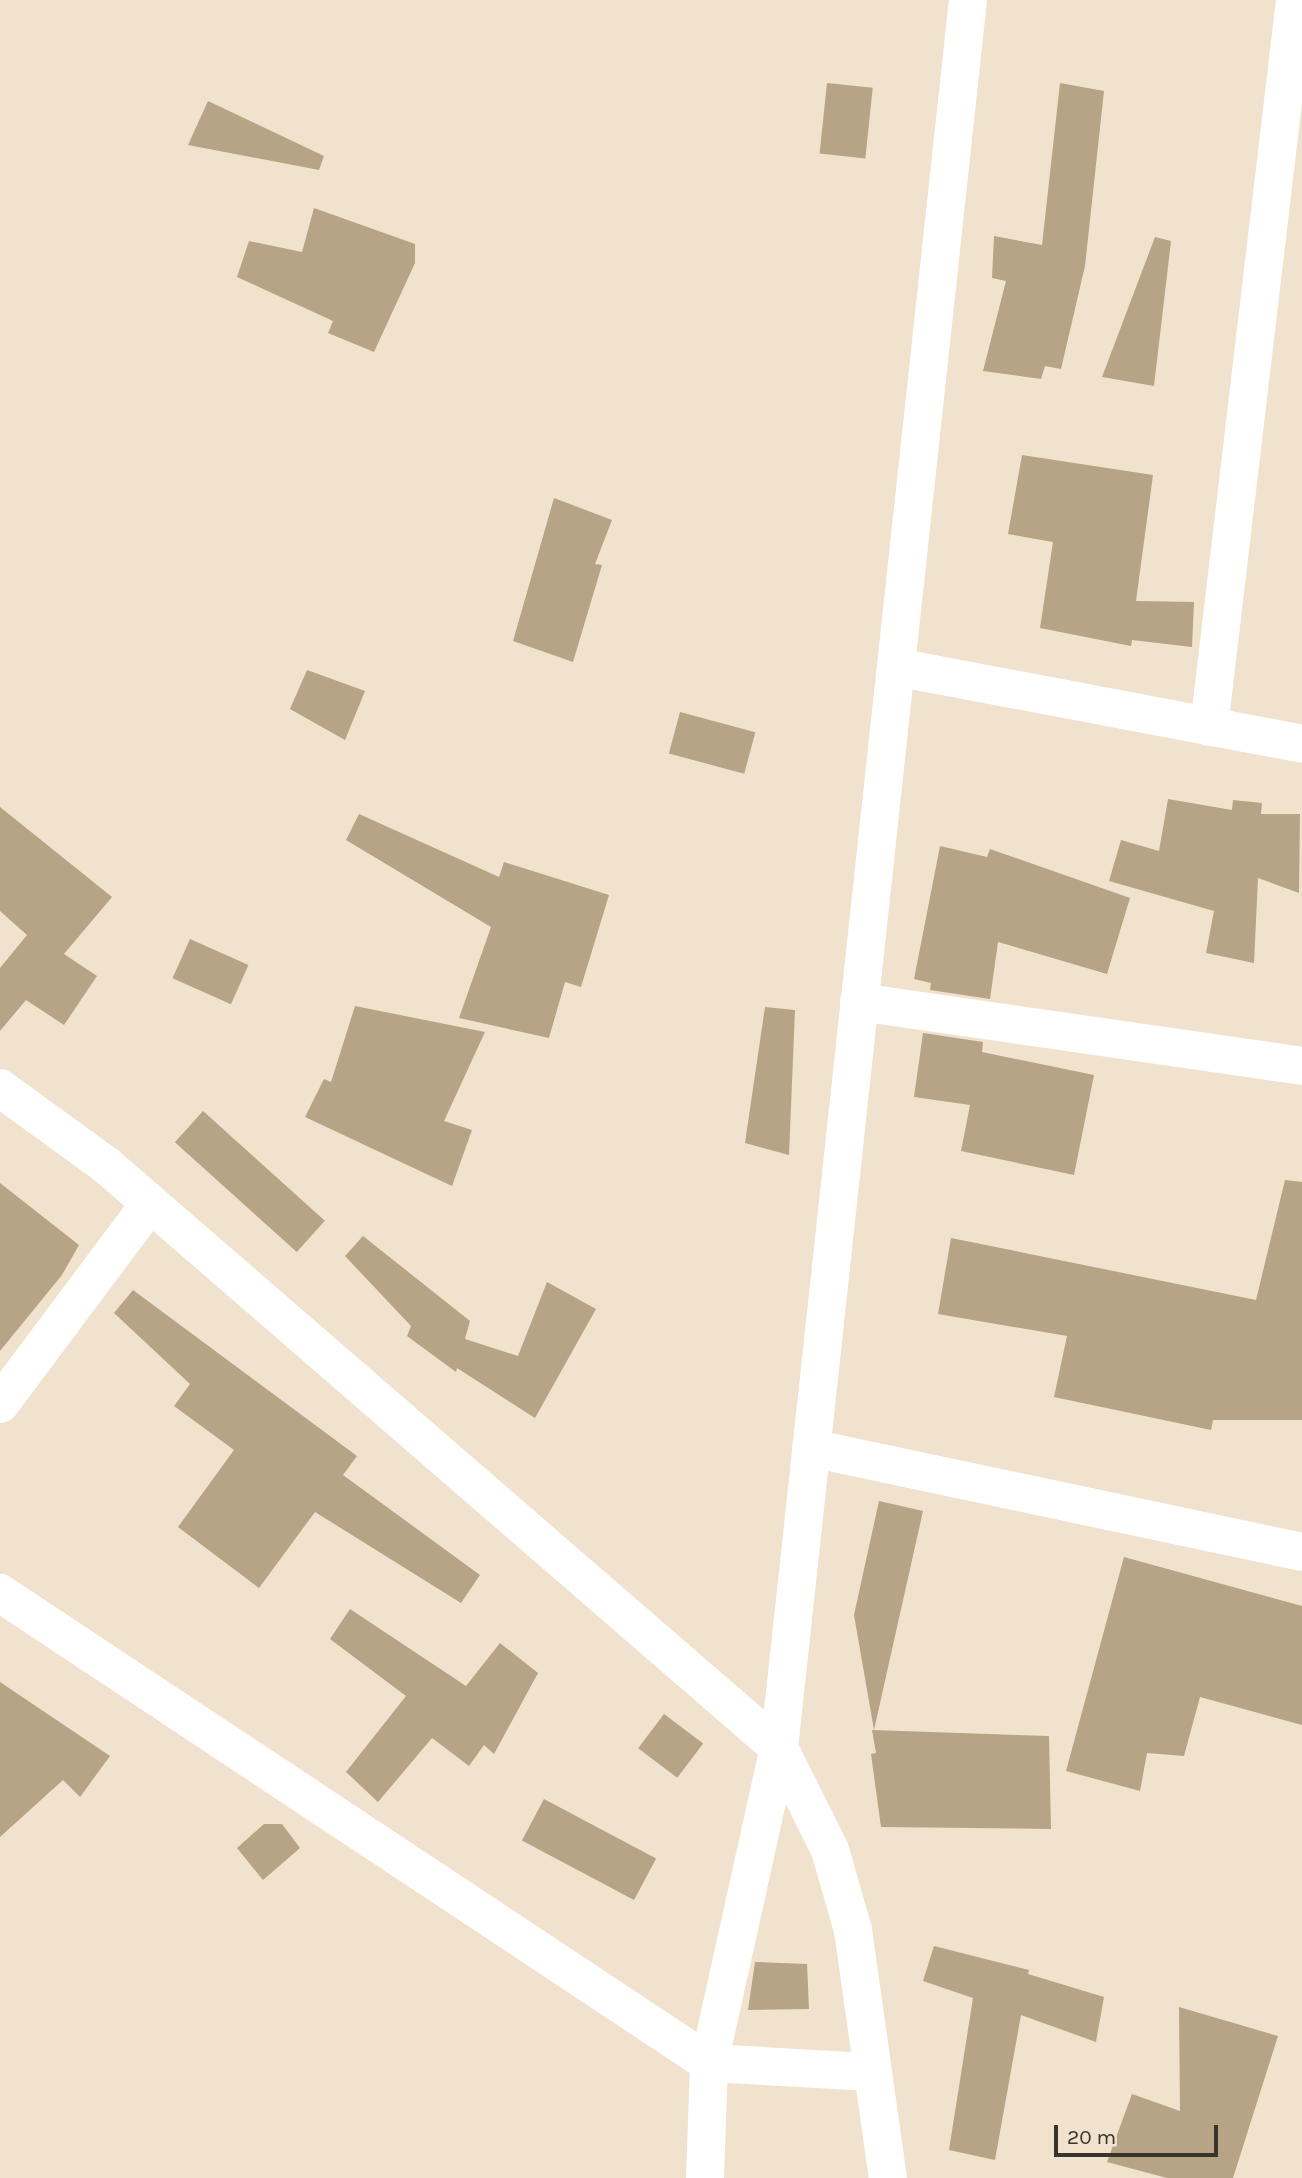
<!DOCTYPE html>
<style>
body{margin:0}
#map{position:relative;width:1302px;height:2178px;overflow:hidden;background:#f0e2cd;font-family:Karla,sans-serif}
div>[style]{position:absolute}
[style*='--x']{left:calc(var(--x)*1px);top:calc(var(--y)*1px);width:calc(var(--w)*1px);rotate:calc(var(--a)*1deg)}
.building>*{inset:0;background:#b7a385;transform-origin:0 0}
.street>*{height:38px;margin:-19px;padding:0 19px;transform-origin:19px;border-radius:19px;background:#fff}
span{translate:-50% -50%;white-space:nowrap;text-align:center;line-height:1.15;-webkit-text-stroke:5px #f0e2cd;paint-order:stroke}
.scale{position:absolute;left:1054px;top:2125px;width:164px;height:32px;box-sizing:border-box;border:4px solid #39342b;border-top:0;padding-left:9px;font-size:21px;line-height:24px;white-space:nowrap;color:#39342b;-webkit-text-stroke:5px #f0e2cd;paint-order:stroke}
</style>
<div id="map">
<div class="building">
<div style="left:827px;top:83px;width:46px;height:71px;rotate:6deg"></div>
<div style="clip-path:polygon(1060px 83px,1104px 91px,1085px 266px,1061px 369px,1045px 366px,1041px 379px,983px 371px,1006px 281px,992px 278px,994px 236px,1042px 245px)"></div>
<div style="clip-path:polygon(208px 101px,324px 156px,319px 170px,188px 145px)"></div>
<div style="clip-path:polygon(314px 208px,415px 244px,415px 263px,374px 352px,328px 333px,333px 321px,237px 277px,249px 241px,302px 252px)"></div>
<div style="clip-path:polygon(1155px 237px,1171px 241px,1154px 386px,1102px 377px)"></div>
<div style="clip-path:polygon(1022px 455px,1153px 475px,1136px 601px,1194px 602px,1192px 647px,1132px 640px,1131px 646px,1040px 628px,1053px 542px,1008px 534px)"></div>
<div style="clip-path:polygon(554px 498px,612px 520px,595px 564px,602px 565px,573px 662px,513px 641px)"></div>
<div style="clip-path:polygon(307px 670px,365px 691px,345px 740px,290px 709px)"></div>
<div style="left:680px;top:712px;width:78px;height:43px;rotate:15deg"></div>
<div style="clip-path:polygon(1168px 799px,1232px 810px,1233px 800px,1262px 803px,1261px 814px,1300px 814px,1299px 893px,1258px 878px,1254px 963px,1206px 953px,1214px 911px,1109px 881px,1121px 840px,1159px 851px)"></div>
<div style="clip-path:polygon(0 807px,112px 897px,64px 954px,97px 976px,64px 1025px,26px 1000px,0 1031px,0 968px,27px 935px,0 911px)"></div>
<div style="clip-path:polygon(359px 814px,499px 877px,504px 862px,609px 895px,581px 987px,565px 982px,549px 1038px,459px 1018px,491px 927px,346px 840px)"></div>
<div style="clip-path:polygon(940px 846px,987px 857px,990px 849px,1130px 898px,1107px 974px,998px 942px,990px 999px,930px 990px,931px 983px,914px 979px)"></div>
<div style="left:190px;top:939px;width:64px;height:43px;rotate:24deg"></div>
<div style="clip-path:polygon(355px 1006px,485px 1032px,444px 1121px,472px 1130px,452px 1186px,305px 1117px,324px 1079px,331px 1082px)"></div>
<div style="clip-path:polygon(765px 1007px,795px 1010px,789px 1155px,745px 1143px)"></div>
<div style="clip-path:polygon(923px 1033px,983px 1042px,982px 1052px,1094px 1075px,1074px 1175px,961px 1151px,970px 1105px,914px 1097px)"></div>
<div style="left:203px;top:1111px;width:164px;height:42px;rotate:42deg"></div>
<div style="clip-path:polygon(1285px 1180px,1302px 1182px,1302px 1420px,1213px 1420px,1211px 1430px,1054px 1397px,1067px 1336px,938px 1314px,951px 1238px,1256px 1300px)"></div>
<div style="clip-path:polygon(0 1183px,79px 1245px,62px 1275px,0 1351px)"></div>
<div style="clip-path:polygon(363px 1236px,470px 1321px,465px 1339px,518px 1356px,547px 1282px,596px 1309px,535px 1418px,457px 1368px,456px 1372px,407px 1336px,411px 1326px,345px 1256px)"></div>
<div style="clip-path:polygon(133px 1290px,357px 1456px,343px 1475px,480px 1575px,461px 1603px,315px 1512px,259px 1588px,178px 1527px,234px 1450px,174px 1406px,190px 1384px,114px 1313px)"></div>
<div style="clip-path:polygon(879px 1501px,923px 1511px,874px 1730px,854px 1615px)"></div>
<div style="clip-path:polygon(1124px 1557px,1302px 1606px,1302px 1725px,1200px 1697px,1184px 1756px,1147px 1753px,1140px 1791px,1066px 1771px)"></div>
<div style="clip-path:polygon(350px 1609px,466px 1686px,500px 1643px,538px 1673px,494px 1754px,484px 1745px,469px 1766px,432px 1738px,378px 1802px,346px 1772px,406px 1696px,330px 1639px)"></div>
<div style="clip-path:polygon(0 1682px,110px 1756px,80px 1797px,63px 1780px,0 1837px)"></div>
<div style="left:664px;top:1714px;width:49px;height:43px;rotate:37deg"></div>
<div style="clip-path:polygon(872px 1730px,1049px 1736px,1051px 1829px,881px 1827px,871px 1754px,876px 1753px)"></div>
<div style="left:544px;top:1799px;width:127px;height:47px;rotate:28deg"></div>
<div style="clip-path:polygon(264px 1824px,282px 1824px,300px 1848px,263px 1880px,237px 1848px)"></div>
<div style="clip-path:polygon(934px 1946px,1029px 1970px,1028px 1974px,1104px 1997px,1096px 2042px,1021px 2015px,995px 2160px,949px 2150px,973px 1998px,923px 1981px)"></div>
<div style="clip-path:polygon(755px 1962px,807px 1964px,809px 2009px,748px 2010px)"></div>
<div style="clip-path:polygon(1179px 2007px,1278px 2036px,1233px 2178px,1167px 2178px,1107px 2162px,1132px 2094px,1180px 2111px)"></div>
</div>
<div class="street">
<div style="--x:896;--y:667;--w:413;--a:10.7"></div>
<div style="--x:1209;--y:727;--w:732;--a:-83.25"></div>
<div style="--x:859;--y:1002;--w:448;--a:8.2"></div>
<div style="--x:0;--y:1088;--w:131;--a:36"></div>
<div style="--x:106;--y:1165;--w:890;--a:40.9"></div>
<div style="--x:779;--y:1748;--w:114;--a:63.4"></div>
<div style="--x:830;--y:1850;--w:83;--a:74"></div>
<div style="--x:853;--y:1930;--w:250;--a:82"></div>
<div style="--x:0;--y:1404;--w:249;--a:-53.2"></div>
<div style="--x:811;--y:1448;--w:502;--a:11.96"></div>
<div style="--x:0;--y:1593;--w:851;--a:33.54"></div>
<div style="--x:709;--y:2063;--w:163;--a:3.2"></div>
<div style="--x:705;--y:2178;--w:115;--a:-88"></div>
<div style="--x:709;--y:2063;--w:323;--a:-77.5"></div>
<div style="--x:779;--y:1748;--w:1758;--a:-83.83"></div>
</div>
<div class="scale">20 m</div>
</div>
